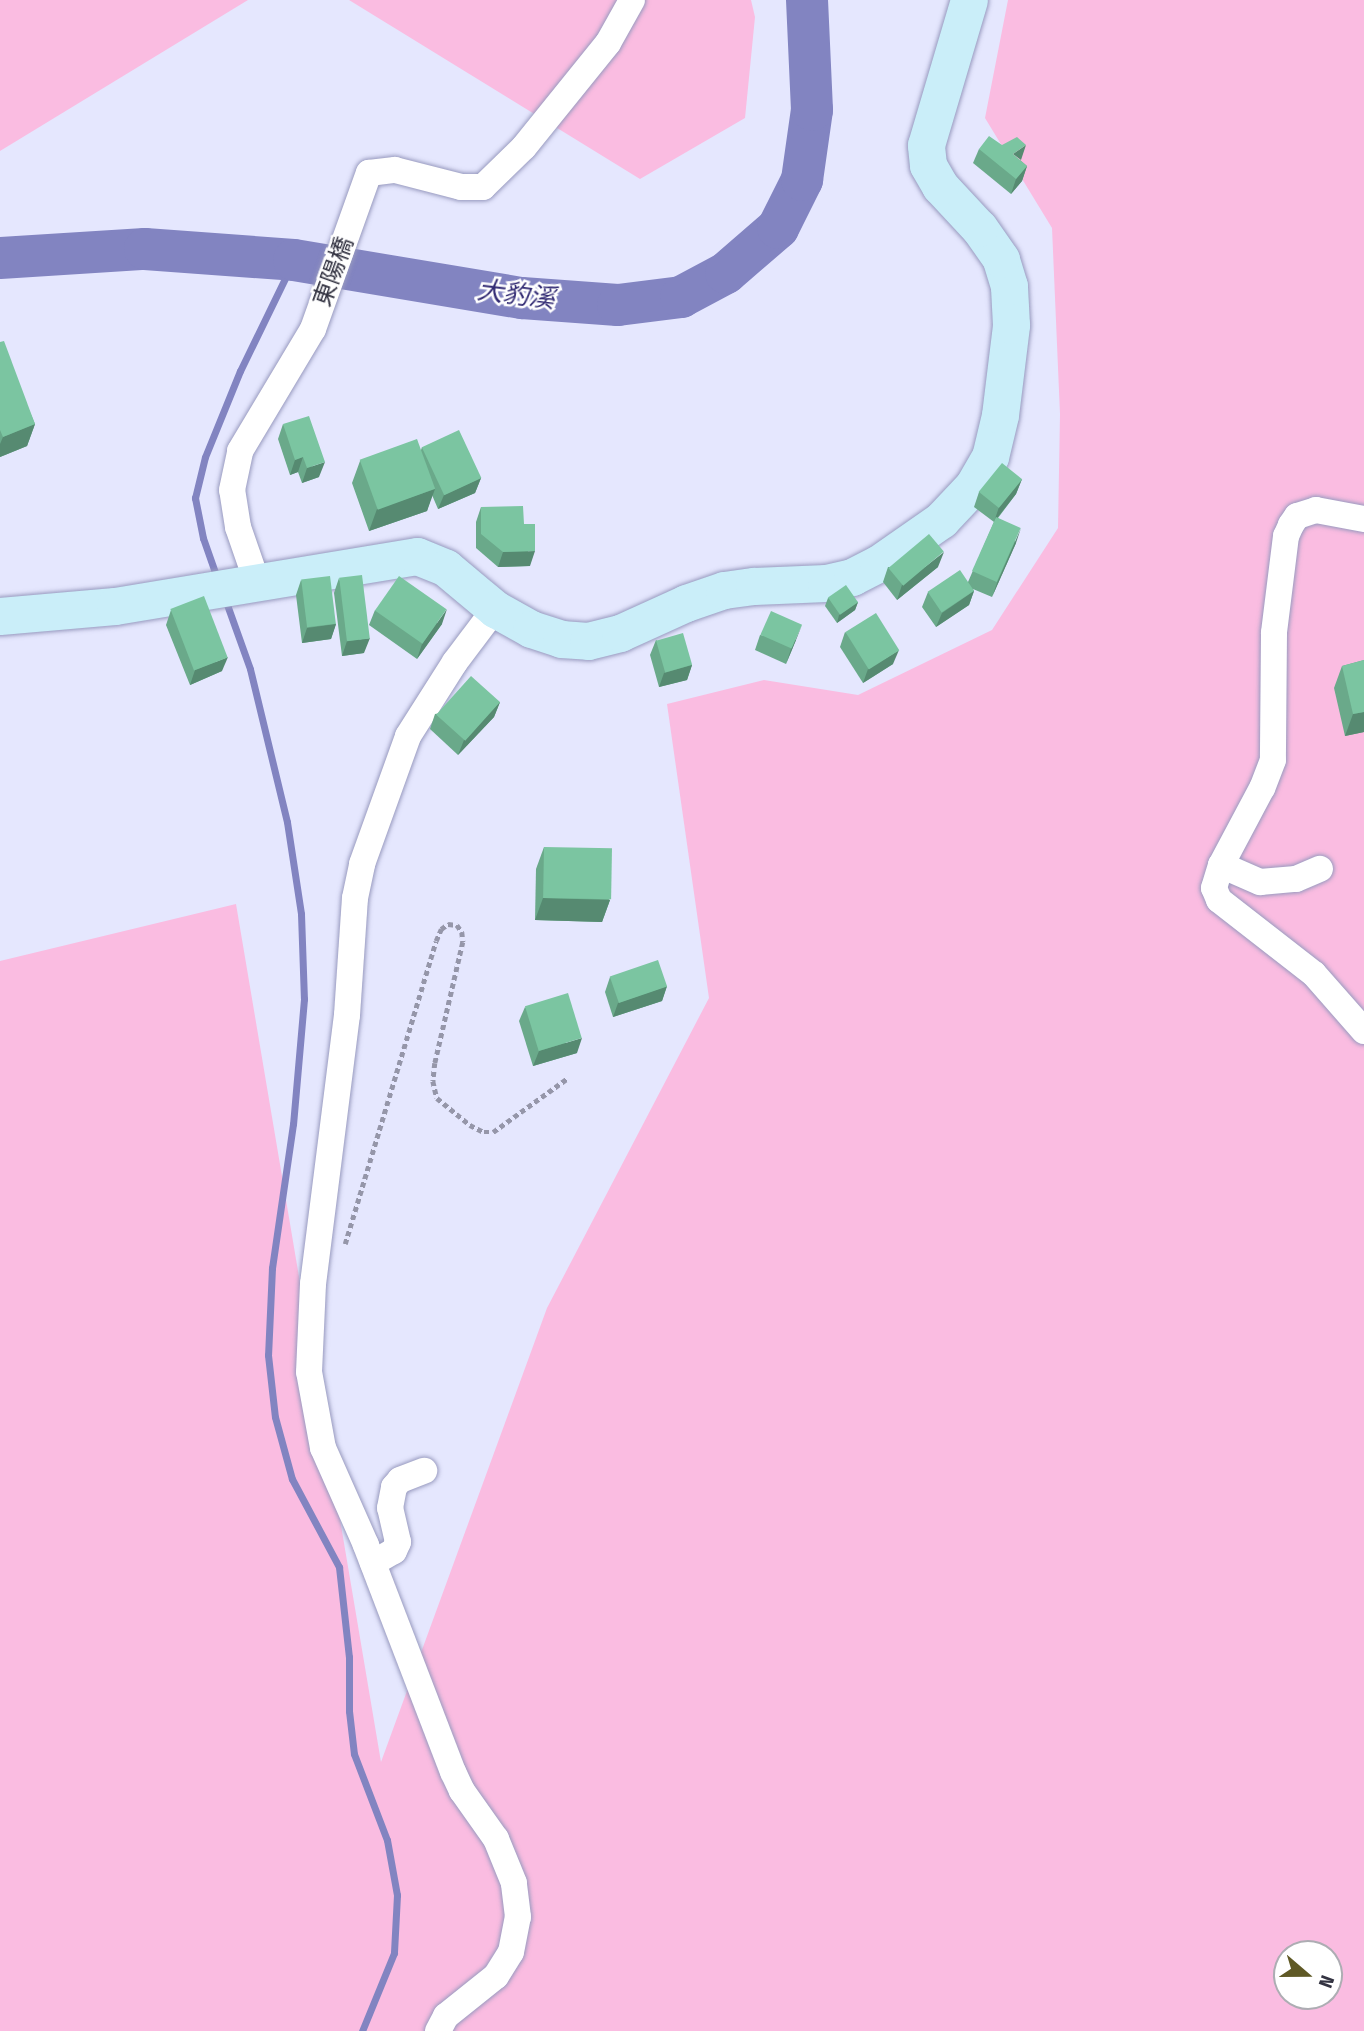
<!DOCTYPE html>
<meta charset="utf-8">
<style>
body{margin:0}
#map{position:relative;width:1364px;height:2031px;overflow:hidden;background:#e5e7fe;font-family:"Fira Sans Condensed","Noto Sans TC",sans-serif}
div>[style]{position:absolute}
[style*='--x']{left:calc(var(--x)*1px);top:calc(var(--y)*1px);width:calc(var(--w)*1px);rotate:calc(var(--a)*1deg)}
.green>*{inset:0;background:#fabce1}
.stream>*{height:7px;margin:-3.5px;padding:0 3.5px;transform-origin:3.5px;border-radius:3.5px;background:#8284c1}
.river>*{height:42px;margin:-21px;padding:0 21px;transform-origin:21px;border-radius:21px;background:#8284c1}
.path>*{height:4.5px;margin-top:-2.25px;transform-origin:0;background:repeating-linear-gradient(90deg,#9596a9 0 5px,transparent 0 8.5px)}
.roads{filter:drop-shadow(0 0 2px #989abf) drop-shadow(0 0 2px #989abf)}
.street>*{height:26px;margin:-13px;padding:0 13px;transform-origin:13px;border-radius:13px;background:#fff}
.secondary>*{height:37px;margin:-18.5px;padding:0 18.5px;transform-origin:18.5px;border-radius:18.5px;background:#caeef9}
.wall>*{inset:0;background:#6aa98a}
.shaded-wall>*{inset:0;background:#568a71}
.building>*{inset:0;background:#7bc5a1;transform-origin:0 0}
span{translate:-50% -50%;white-space:nowrap;text-align:center;line-height:1.15;-webkit-text-stroke:5px #fff;paint-order:stroke}
.street-label{font-size:24px;color:#333342}
.water-label{font-size:26px;color:#302972;font-style:italic}
.north{position:absolute;left:1273px;top:1940px;width:70px;height:70px;box-sizing:border-box;background:#fff;border:2px solid #adadb3;border-radius:50%;rotate:110deg;font-size:19px;font-weight:700;line-height:28px;text-align:center;color:#333342}
.north::after{content:'';display:block;margin:auto;width:24px;height:32px;background:#5f5925;clip-path:polygon(50% 0,100% 100%,50% 72%,0 100%)}
</style>
<div id="map">
<div class="green">
<div style="clip-path:polygon(0 0,248px 0,0 151px)"></div>
<div style="clip-path:polygon(349px 0,751px 0,755px 17px,745px 118px,640px 179px)"></div>
<div style="clip-path:polygon(evenodd,1008px 0,1364px 0,1364px 2031px,0 2031px,0 961px,236px 904px,381px 1762px,547px 1308px,709px 998px,667px 704px,764px 680px,858px 695px,992px 630px,1058px 528px,1060px 414px,1052px 228px,985px 118px,1008px 0,1287px 1954px,1329px 1954px,1329px 1996px,1287px 1996px,1287px 1954px)"></div>
</div>
<div class="stream">
<div style="--x:217;--y:578;--w:42;--a:-109.3"></div>
<div style="--x:203;--y:538;--w:41;--a:-101.3"></div>
<div style="--x:195;--y:498;--w:42;--a:-76.3"></div>
<div style="--x:205;--y:457;--w:93;--a:-67.9"></div>
<div style="--x:240;--y:371;--w:123;--a:-64.1"></div>
<div style="--x:225;--y:599;--w:74;--a:70.3"></div>
<div style="--x:250;--y:669;--w:157;--a:76.4"></div>
<div style="--x:287;--y:822;--w:93;--a:81.3"></div>
<div style="--x:301;--y:914;--w:85;--a:88"></div>
<div style="--x:304;--y:999;--w:125;--a:95"></div>
<div style="--x:293;--y:1124;--w:146;--a:98.3"></div>
<div style="--x:272;--y:1268;--w:87;--a:92.6"></div>
<div style="--x:268;--y:1355;--w:62;--a:83.6"></div>
<div style="--x:275;--y:1417;--w:64;--a:74.7"></div>
<div style="--x:292;--y:1479;--w:100;--a:61.9"></div>
<div style="--x:339;--y:1567;--w:91;--a:83.7"></div>
<div style="--x:349;--y:1657;--w:54;--a:90"></div>
<div style="--x:349;--y:1711;--w:43;--a:83.4"></div>
<div style="--x:354;--y:1754;--w:92;--a:69"></div>
<div style="--x:387;--y:1840;--w:56;--a:79.7"></div>
<div style="--x:397;--y:1895;--w:58;--a:93"></div>
<div style="--x:394;--y:1953;--w:84;--a:112.3"></div>
</div>
<div class="river">
<div style="--x:0;--y:258;--w:145;--a:-3.6"></div>
<div style="--x:145;--y:249;--w:149;--a:4.2"></div>
<div style="--x:294;--y:260;--w:231;--a:9.5"></div>
<div style="--x:522;--y:298;--w:96;--a:4.2"></div>
<div style="--x:618;--y:305;--w:64;--a:-7.2"></div>
<div style="--x:681;--y:297;--w:51;--a:-28.1"></div>
<div style="--x:726;--y:273;--w:69;--a:-40.9"></div>
<div style="--x:778;--y:228;--w:54;--a:-63.4"></div>
<div style="--x:802;--y:180;--w:71;--a:-81.9"></div>
<div style="--x:812;--y:110;--w:110;--a:-92.6"></div>
</div>
<div class="path">
<div style="--x:345;--y:1244;--w:316;--a:-73.3"></div>
<div style="--x:436;--y:941;--w:13;--a:-67"></div>
<div style="--x:441;--y:929;--w:9;--a:-36"></div>
<div style="--x:448;--y:924;--w:9;--a:6"></div>
<div style="--x:457;--y:925;--w:9;--a:54"></div>
<div style="--x:462;--y:932;--w:10;--a:84"></div>
<div style="--x:463;--y:942;--w:124;--a:103"></div>
<div style="--x:435;--y:1063;--w:18;--a:96"></div>
<div style="--x:433;--y:1081;--w:17;--a:77"></div>
<div style="--x:437;--y:1098;--w:43;--a:39.3"></div>
<div style="--x:470;--y:1125;--w:16;--a:27"></div>
<div style="--x:484;--y:1132;--w:9;--a:0"></div>
<div style="--x:493;--y:1132;--w:92;--a:-35.8"></div>
</div>
<div class="roads">
<div class="street">
<div style="--x:1364;--y:519;--w:49;--a:-169.4"></div>
<div style="--x:1316;--y:510;--w:20;--a:162"></div>
<div style="--x:1297;--y:516;--w:11;--a:124"></div>
<div style="--x:1291;--y:525;--w:12;--a:114"></div>
<div style="--x:1286;--y:536;--w:98;--a:97.1"></div>
<div style="--x:1274;--y:633;--w:127;--a:90.5"></div>
<div style="--x:1273;--y:760;--w:30;--a:111"></div>
<div style="--x:1262;--y:788;--w:87;--a:118"></div>
<div style="--x:1221;--y:865;--w:24;--a:107"></div>
<div style="--x:1214;--y:888;--w:13;--a:67"></div>
<div style="--x:1219;--y:900;--w:120;--a:37.9"></div>
<div style="--x:1314;--y:974;--w:76;--a:48.7"></div>
<div style="--x:257;--y:582;--w:58;--a:-109.1"></div>
<div style="--x:238;--y:527;--w:37;--a:-99"></div>
<div style="--x:232;--y:490;--w:40;--a:-78"></div>
<div style="--x:240;--y:451;--w:142;--a:-59.1"></div>
<div style="--x:313;--y:329;--w:166;--a:-70.3"></div>
<div style="--x:369;--y:173;--w:26;--a:-7"></div>
<div style="--x:395;--y:170;--w:68;--a:14.4"></div>
<div style="--x:461;--y:187;--w:22;--a:0"></div>
<div style="--x:483;--y:187;--w:57;--a:-44.3"></div>
<div style="--x:524;--y:147;--w:134;--a:-51.1"></div>
<div style="--x:608;--y:43;--w:49;--a:-60.8"></div>
<div style="--x:1221;--y:865;--w:43;--a:23.6"></div>
<div style="--x:1260;--y:882;--w:36;--a:-5"></div>
<div style="--x:1296;--y:879;--w:26;--a:-23"></div>
<div style="--x:373;--y:1563;--w:24;--a:-30"></div>
<div style="--x:394;--y:1551;--w:10;--a:-66"></div>
<div style="--x:398;--y:1542;--w:35;--a:-103"></div>
<div style="--x:390;--y:1508;--w:21;--a:-79"></div>
<div style="--x:394;--y:1487;--w:9;--a:-49"></div>
<div style="--x:400;--y:1480;--w:26;--a:-21"></div>
<div style="--x:438;--y:2031;--w:17;--a:-62"></div>
<div style="--x:446;--y:2016;--w:64;--a:-38.7"></div>
<div style="--x:496;--y:1976;--w:28;--a:-58"></div>
<div style="--x:511;--y:1952;--w:36;--a:-79"></div>
<div style="--x:518;--y:1917;--w:34;--a:-97"></div>
<div style="--x:514;--y:1883;--w:48;--a:-112.2"></div>
<div style="--x:496;--y:1839;--w:59;--a:-125.3"></div>
<div style="--x:462;--y:1791;--w:21;--a:-115"></div>
<div style="--x:453;--y:1772;--w:243;--a:-111"></div>
<div style="--x:366;--y:1545;--w:106;--a:-113.9"></div>
<div style="--x:323;--y:1448;--w:77;--a:-100.4"></div>
<div style="--x:309;--y:1372;--w:88;--a:-87.4"></div>
<div style="--x:313;--y:1284;--w:271;--a:-82.8"></div>
<div style="--x:347;--y:1015;--w:117;--a:-86.1"></div>
<div style="--x:355;--y:898;--w:35;--a:-78"></div>
<div style="--x:362;--y:864;--w:136;--a:-70.2"></div>
<div style="--x:408;--y:736;--w:88;--a:-57.6"></div>
<div style="--x:455;--y:662;--w:66;--a:-53"></div>
</div>
<div class="secondary">
<div style="--x:0;--y:616;--w:115;--a:-5"></div>
<div style="--x:115;--y:606;--w:306;--a:-9.4"></div>
<div style="--x:417;--y:556;--w:31;--a:22"></div>
<div style="--x:446;--y:568;--w:64;--a:39.9"></div>
<div style="--x:495;--y:609;--w:41;--a:29.1"></div>
<div style="--x:531;--y:629;--w:32;--a:18"></div>
<div style="--x:561;--y:639;--w:27;--a:4"></div>
<div style="--x:588;--y:641;--w:33;--a:-14"></div>
<div style="--x:620;--y:633;--w:72;--a:-24.4"></div>
<div style="--x:686;--y:603;--w:40;--a:-18.9"></div>
<div style="--x:724;--y:590;--w:30;--a:-8"></div>
<div style="--x:754;--y:586;--w:72;--a:-2.4"></div>
<div style="--x:826;--y:583;--w:27;--a:-13"></div>
<div style="--x:852;--y:577;--w:29;--a:-27"></div>
<div style="--x:878;--y:564;--w:77;--a:-34.9"></div>
<div style="--x:941;--y:520;--w:47;--a:-46.7"></div>
<div style="--x:973;--y:486;--w:34;--a:-60"></div>
<div style="--x:990;--y:457;--w:43;--a:-76.6"></div>
<div style="--x:1000;--y:415;--w:91;--a:-83"></div>
<div style="--x:1011;--y:325;--w:39;--a:-93"></div>
<div style="--x:1009;--y:286;--w:28;--a:-107"></div>
<div style="--x:1001;--y:259;--w:38;--a:-125"></div>
<div style="--x:979;--y:228;--w:57;--a:-132.9"></div>
<div style="--x:940;--y:186;--w:24;--a:-120"></div>
<div style="--x:928;--y:165;--w:20;--a:-96"></div>
<div style="--x:926;--y:145;--w:151;--a:-73.5"></div>
</div>
</div>
<div class="wall">
<div style="clip-path:polygon(979px 149px,1020px 160px,1027px 166px,1022px 181px,1011px 194px,973px 163px)"></div>
<div style="clip-path:polygon(0 342px,35px 424px,27px 446px,0 457px)"></div>
<div style="clip-path:polygon(283px 424px,319px 477px,302px 483px,298px 472px,290px 475px,278px 439px)"></div>
<div style="clip-path:polygon(422px 447px,481px 478px,475px 493px,438px 509px,432px 495px,427px 511px,369px 531px,352px 483px,360px 461px,421px 450px)"></div>
<div style="clip-path:polygon(1022px 479px,1016px 494px,998px 518px,1016px 543px,992px 597px,973px 589px,974px 591px,969px 605px,936px 627px,922px 607px,928px 592px,968px 582px,994px 522px,974px 507px,979px 492px)"></div>
<div style="clip-path:polygon(481px 507px,524px 524px,530px 566px,498px 567px,476px 548px,476px 522px)"></div>
<div style="clip-path:polygon(888px 567px,938px 567px,897px 600px,883px 582px)"></div>
<div style="clip-path:polygon(339px 578px,364px 653px,342px 656px,334px 593px)"></div>
<div style="clip-path:polygon(301px 580px,336px 624px,331px 639px,302px 643px,296px 595px)"></div>
<div style="clip-path:polygon(828px 598px,858px 602px,855px 610px,837px 623px,825px 606px)"></div>
<div style="clip-path:polygon(171px 610px,222px 671px,190px 685px,166px 625px)"></div>
<div style="clip-path:polygon(375px 610px,442px 624px,417px 659px,369px 625px)"></div>
<div style="clip-path:polygon(845px 632px,893px 664px,863px 683px,840px 647px)"></div>
<div style="clip-path:polygon(760px 635px,796px 640px,786px 664px,755px 650px)"></div>
<div style="clip-path:polygon(656px 640px,692px 665px,687px 680px,659px 687px,650px 655px)"></div>
<div style="clip-path:polygon(1364px 660px,1364px 732px,1345px 736px,1334px 688px,1342px 666px)"></div>
<div style="clip-path:polygon(500px 702px,494px 717px,458px 755px,430px 729px,435px 714px)"></div>
<div style="clip-path:polygon(544px 847px,610px 900px,602px 922px,535px 920px,536px 869px)"></div>
<div style="clip-path:polygon(610px 977px,667px 986px,662px 1001px,613px 1017px,605px 992px)"></div>
<div style="clip-path:polygon(525px 1007px,577px 1053px,533px 1066px,519px 1021px)"></div>
</div>
<div class="shaded-wall">
<div style="clip-path:polygon(1026px 145px,1021px 160px,1013px 154px)"></div>
<div style="clip-path:polygon(1027px 166px,1022px 181px,1011px 194px,1016px 179px)"></div>
<div style="clip-path:polygon(35px 424px,27px 446px,0 457px,0 444px,3px 437px)"></div>
<div style="clip-path:polygon(303px 457px,298px 472px,290px 475px,295px 460px)"></div>
<div style="clip-path:polygon(325px 462px,319px 477px,302px 483px,307px 468px)"></div>
<div style="clip-path:polygon(481px 478px,475px 493px,438px 509px,444px 495px)"></div>
<div style="clip-path:polygon(1022px 479px,1016px 494px,994px 522px,999px 507px)"></div>
<div style="clip-path:polygon(435px 489px,427px 511px,369px 531px,377px 509px)"></div>
<div style="clip-path:polygon(1021px 528px,1016px 543px,992px 597px,997px 583px)"></div>
<div style="clip-path:polygon(535px 551px,530px 566px,498px 567px,503px 552px)"></div>
<div style="clip-path:polygon(944px 552px,938px 567px,897px 600px,902px 585px)"></div>
<div style="clip-path:polygon(974px 591px,969px 605px,936px 627px,942px 613px)"></div>
<div style="clip-path:polygon(858px 602px,855px 610px,837px 623px,839px 615px)"></div>
<div style="clip-path:polygon(447px 609px,442px 624px,417px 659px,422px 644px)"></div>
<div style="clip-path:polygon(336px 624px,331px 639px,302px 643px,307px 628px)"></div>
<div style="clip-path:polygon(802px 625px,796px 640px,786px 664px,791px 649px)"></div>
<div style="clip-path:polygon(370px 638px,364px 653px,342px 656px,347px 641px)"></div>
<div style="clip-path:polygon(899px 650px,893px 664px,863px 683px,868px 669px)"></div>
<div style="clip-path:polygon(228px 657px,222px 671px,190px 685px,195px 670px)"></div>
<div style="clip-path:polygon(692px 665px,687px 680px,659px 687px,664px 673px)"></div>
<div style="clip-path:polygon(500px 702px,494px 717px,458px 755px,464px 740px)"></div>
<div style="clip-path:polygon(1364px 712px,1364px 732px,1345px 736px,1353px 714px)"></div>
<div style="clip-path:polygon(543px 898px,610px 900px,602px 922px,535px 920px)"></div>
<div style="clip-path:polygon(667px 986px,662px 1001px,613px 1017px,618px 1003px)"></div>
<div style="clip-path:polygon(582px 1038px,577px 1053px,533px 1066px,539px 1051px)"></div>
</div>
<div class="building">
<div style="clip-path:polygon(989px 136px,1002px 145px,1017px 137px,1026px 145px,1013px 154px,1027px 166px,1016px 179px,979px 149px)"></div>
<div style="clip-path:polygon(4px 341px,35px 424px,3px 437px,0 430px,0 342px)"></div>
<div style="clip-path:polygon(309px 416px,325px 462px,307px 468px,303px 457px,295px 460px,283px 424px)"></div>
<div style="left:459px;top:430px;width:53px;height:41px;rotate:65deg"></div>
<div style="left:417px;top:439px;width:53px;height:61px;rotate:70deg"></div>
<div style="left:1002px;top:463px;width:26px;height:37px;rotate:39deg"></div>
<div style="clip-path:polygon(523px 506px,524px 524px,535px 524px,535px 551px,503px 552px,481px 534px,481px 507px)"></div>
<div style="left:996px;top:517px;width:27px;height:59px;rotate:24deg"></div>
<div style="left:929px;top:534px;width:23px;height:53px;rotate:50deg"></div>
<div style="left:960px;top:570px;width:25px;height:39px;rotate:56deg"></div>
<div style="left:362px;top:575px;width:64px;height:23px;rotate:83deg"></div>
<div style="left:330px;top:576px;width:48px;height:29px;rotate:83deg"></div>
<div style="left:399px;top:576px;width:58px;height:42px;rotate:35deg"></div>
<div style="left:846px;top:585px;width:21px;height:22px;rotate:55deg"></div>
<div style="left:204px;top:596px;width:66px;height:36px;rotate:69deg"></div>
<div style="left:771px;top:611px;width:34px;height:26px;rotate:24deg"></div>
<div style="left:876px;top:613px;width:44px;height:36px;rotate:58deg"></div>
<div style="left:683px;top:633px;width:33px;height:28px;rotate:74deg"></div>
<div style="clip-path:polygon(1364px 660px,1364px 712px,1353px 714px,1342px 666px)"></div>
<div style="left:471px;top:676px;width:39px;height:52px;rotate:42deg"></div>
<div style="left:544px;top:847px;width:68px;height:51px;rotate:1deg"></div>
<div style="left:658px;top:960px;width:28px;height:51px;rotate:71deg"></div>
<div style="left:568px;top:993px;width:47px;height:45px;rotate:73deg"></div>
</div>
<div class="street-label">
<span style="left:334px;top:272px;rotate:-70deg">東陽橋</span>
</div>
<div class="water-label">
<span style="left:516px;top:295px;rotate:7deg">大豹溪</span>
</div>
<div class="north">N</div>
</div>
